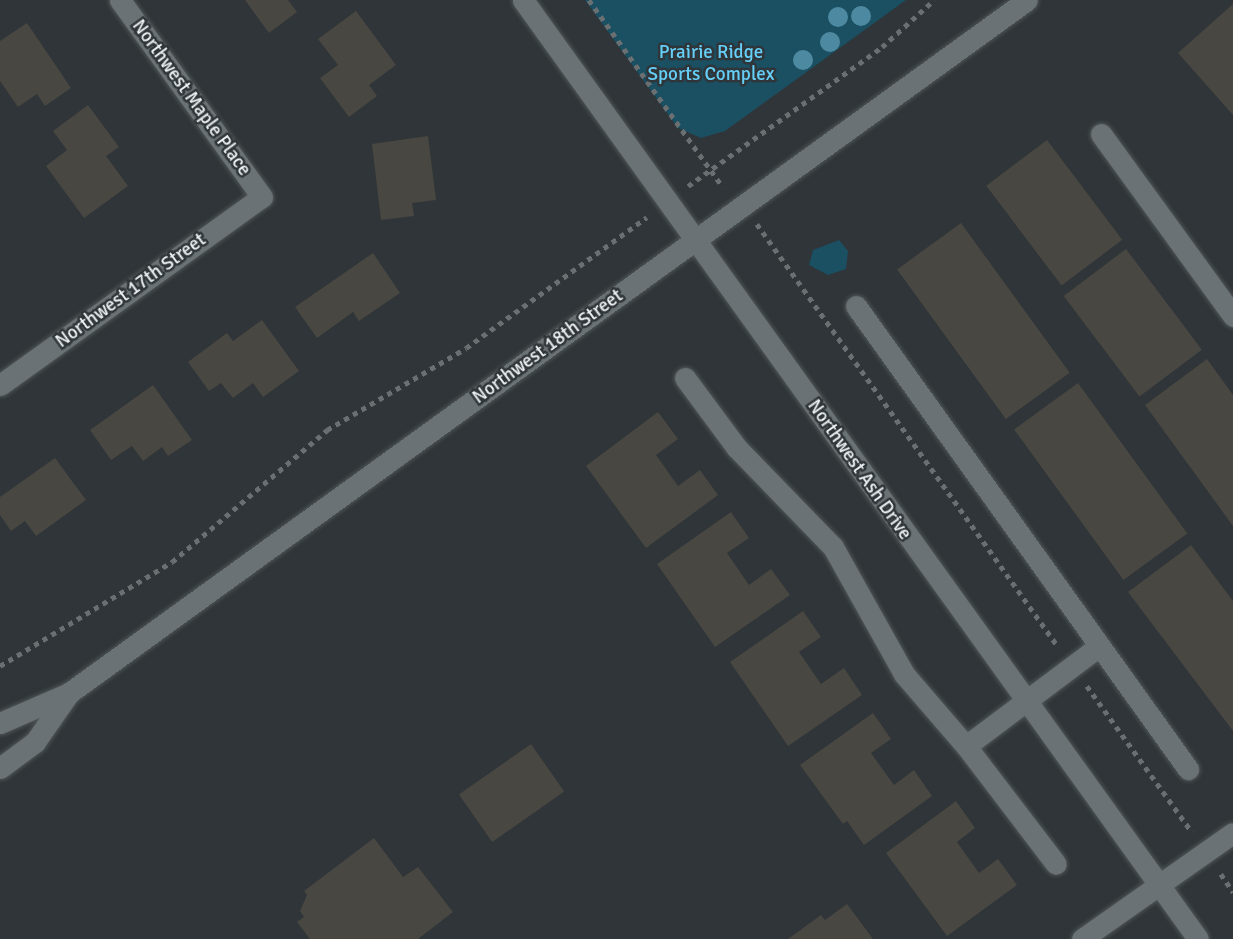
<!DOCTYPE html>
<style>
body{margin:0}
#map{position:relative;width:1233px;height:939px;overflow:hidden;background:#2f3538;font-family:Signika,sans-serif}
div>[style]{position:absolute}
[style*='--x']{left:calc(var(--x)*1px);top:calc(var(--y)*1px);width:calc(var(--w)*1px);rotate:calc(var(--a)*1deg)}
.green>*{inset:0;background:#1b4f62}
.building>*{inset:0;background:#494741;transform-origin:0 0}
.path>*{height:4.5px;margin-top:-2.25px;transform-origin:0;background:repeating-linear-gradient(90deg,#6a7072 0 5px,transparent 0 10px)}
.roads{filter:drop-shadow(0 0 2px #4f5456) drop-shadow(0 0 2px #4f5456)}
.street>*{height:21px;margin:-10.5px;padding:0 10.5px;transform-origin:10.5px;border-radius:10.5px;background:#6b7275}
.secondary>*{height:21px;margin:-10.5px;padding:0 10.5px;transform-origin:10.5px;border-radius:10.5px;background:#6b7275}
.trees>*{width:20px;height:20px;margin:-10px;border-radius:50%;background:#4d8aa2}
span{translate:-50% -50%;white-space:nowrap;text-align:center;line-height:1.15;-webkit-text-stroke:5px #2f3538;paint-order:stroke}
.park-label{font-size:19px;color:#65cff8}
.street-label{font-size:19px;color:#eef2f4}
</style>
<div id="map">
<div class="green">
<div style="clip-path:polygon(585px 0,906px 0,725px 131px,701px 138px,678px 128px)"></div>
<div style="clip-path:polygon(839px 240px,848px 251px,846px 269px,828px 275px,809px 265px,813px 250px)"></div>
</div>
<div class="building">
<div style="clip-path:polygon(245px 0,288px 0,297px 12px,269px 33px)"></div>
<div style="clip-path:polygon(1233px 4px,1233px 115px,1178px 53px)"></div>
<div style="clip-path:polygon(356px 11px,396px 65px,369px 85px,377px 96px,349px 117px,320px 78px,338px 65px,318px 39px)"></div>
<div style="clip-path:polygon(27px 23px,71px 88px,45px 106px,37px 94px,18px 107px,0 81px,0 41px)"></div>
<div style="clip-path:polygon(88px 105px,119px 147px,106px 156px,128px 186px,84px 218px,46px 166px,67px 150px,53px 131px)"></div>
<div style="clip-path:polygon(428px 136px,436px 200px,412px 203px,414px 216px,381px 220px,372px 144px)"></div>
<div style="left:1047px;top:140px;width:125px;height:76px;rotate:53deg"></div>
<div style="left:961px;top:223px;width:185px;height:79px;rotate:54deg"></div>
<div style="left:1126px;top:249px;width:126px;height:78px;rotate:53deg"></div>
<div style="clip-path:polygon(373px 253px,400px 293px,359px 321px,353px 312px,317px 338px,295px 307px)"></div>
<div style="clip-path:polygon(262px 320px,299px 371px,263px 397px,253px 383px,233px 398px,221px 383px,209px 391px,188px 362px,227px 333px,233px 341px)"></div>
<div style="clip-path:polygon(1207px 359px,1233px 395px,1233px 526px,1145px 405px)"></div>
<div style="left:1078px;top:383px;width:186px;height:79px;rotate:54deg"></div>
<div style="clip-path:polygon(153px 385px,192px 440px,168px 456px,162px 447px,143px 461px,132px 446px,111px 460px,90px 430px)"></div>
<div style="clip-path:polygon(658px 412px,678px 439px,656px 455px,678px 486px,700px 470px,718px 495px,646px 548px,586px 466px)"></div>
<div style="clip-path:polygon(55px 458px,86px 500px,36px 536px,25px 521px,11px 531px,0 515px,0 497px)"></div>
<div style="clip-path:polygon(731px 512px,749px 538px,727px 553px,749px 585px,771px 569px,790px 595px,715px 647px,657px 564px)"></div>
<div style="clip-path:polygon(1191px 545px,1233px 601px,1233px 731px,1128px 592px)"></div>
<div style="clip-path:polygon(803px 611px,821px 637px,799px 652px,821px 684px,844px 668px,862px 695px,788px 746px,730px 662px)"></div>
<div style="clip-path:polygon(873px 713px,891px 739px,871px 753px,894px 785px,914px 770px,932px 796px,864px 845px,847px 821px,843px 824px,800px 765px)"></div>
<div style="left:531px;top:744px;width:58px;height:88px;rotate:55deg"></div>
<div style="clip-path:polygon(956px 801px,975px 828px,957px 842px,979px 873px,998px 859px,1017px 885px,947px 936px,886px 853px)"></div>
<div style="clip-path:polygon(374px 838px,403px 877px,418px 867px,453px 912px,418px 939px,310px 939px,297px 922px,304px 917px,300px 911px,307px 895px,304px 891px)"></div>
<div style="clip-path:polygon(847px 904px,873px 939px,788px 939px,821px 915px,825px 920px)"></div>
</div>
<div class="path">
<div style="--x:589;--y:0;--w:230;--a:54.4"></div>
<div style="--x:688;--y:186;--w:239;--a:-35.6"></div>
<div style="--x:882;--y:47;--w:70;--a:-42.1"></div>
<div style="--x:757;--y:224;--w:517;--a:54.53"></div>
<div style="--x:0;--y:666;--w:201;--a:-31.2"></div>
<div style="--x:172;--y:562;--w:204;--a:-40.4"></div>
<div style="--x:327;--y:430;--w:161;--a:-30.5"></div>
<div style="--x:466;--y:348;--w:223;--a:-35.9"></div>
<div style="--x:1087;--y:686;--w:180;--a:54.3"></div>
<div style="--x:1221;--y:874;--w:22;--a:56"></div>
</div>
<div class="roads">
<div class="street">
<div style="--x:1101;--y:134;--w:225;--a:54"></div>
<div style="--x:856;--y:306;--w:570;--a:54.36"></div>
<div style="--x:685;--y:378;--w:86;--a:53.5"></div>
<div style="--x:736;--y:447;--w:139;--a:45.9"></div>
<div style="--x:833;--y:547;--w:145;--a:60.8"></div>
<div style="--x:904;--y:674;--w:95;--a:49.3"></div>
<div style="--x:966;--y:746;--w:148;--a:52.7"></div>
<div style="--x:0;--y:385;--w:322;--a:-35.7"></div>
<div style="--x:262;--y:197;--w:243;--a:-125.8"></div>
<div style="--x:966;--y:746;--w:166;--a:-36.9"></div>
<div style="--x:1082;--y:939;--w:184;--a:-35.1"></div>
</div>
<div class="secondary">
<div style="--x:523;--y:0;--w:1156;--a:54.29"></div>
<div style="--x:0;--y:723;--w:75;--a:-23.5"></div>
<div style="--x:69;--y:693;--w:1182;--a:-35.88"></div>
<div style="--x:0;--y:768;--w:44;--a:-36.6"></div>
<div style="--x:35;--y:742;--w:60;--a:-55.2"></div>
</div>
</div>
<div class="trees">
<div style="left:861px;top:16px"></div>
<div style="left:838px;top:17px"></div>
<div style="left:830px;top:42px"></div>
<div style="left:803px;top:60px"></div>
</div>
<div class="park-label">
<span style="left:711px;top:64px">Prairie Ridge<br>Sports Complex</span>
</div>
<div class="street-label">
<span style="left:191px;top:98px;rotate:54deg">Northwest Maple Place</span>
<span style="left:131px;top:291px;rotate:-36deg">Northwest 17th Street</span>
<span style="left:548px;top:347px;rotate:-36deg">Northwest 18th Street</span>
<span style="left:859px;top:470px;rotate:55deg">Northwest Ash Drive</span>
</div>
</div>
